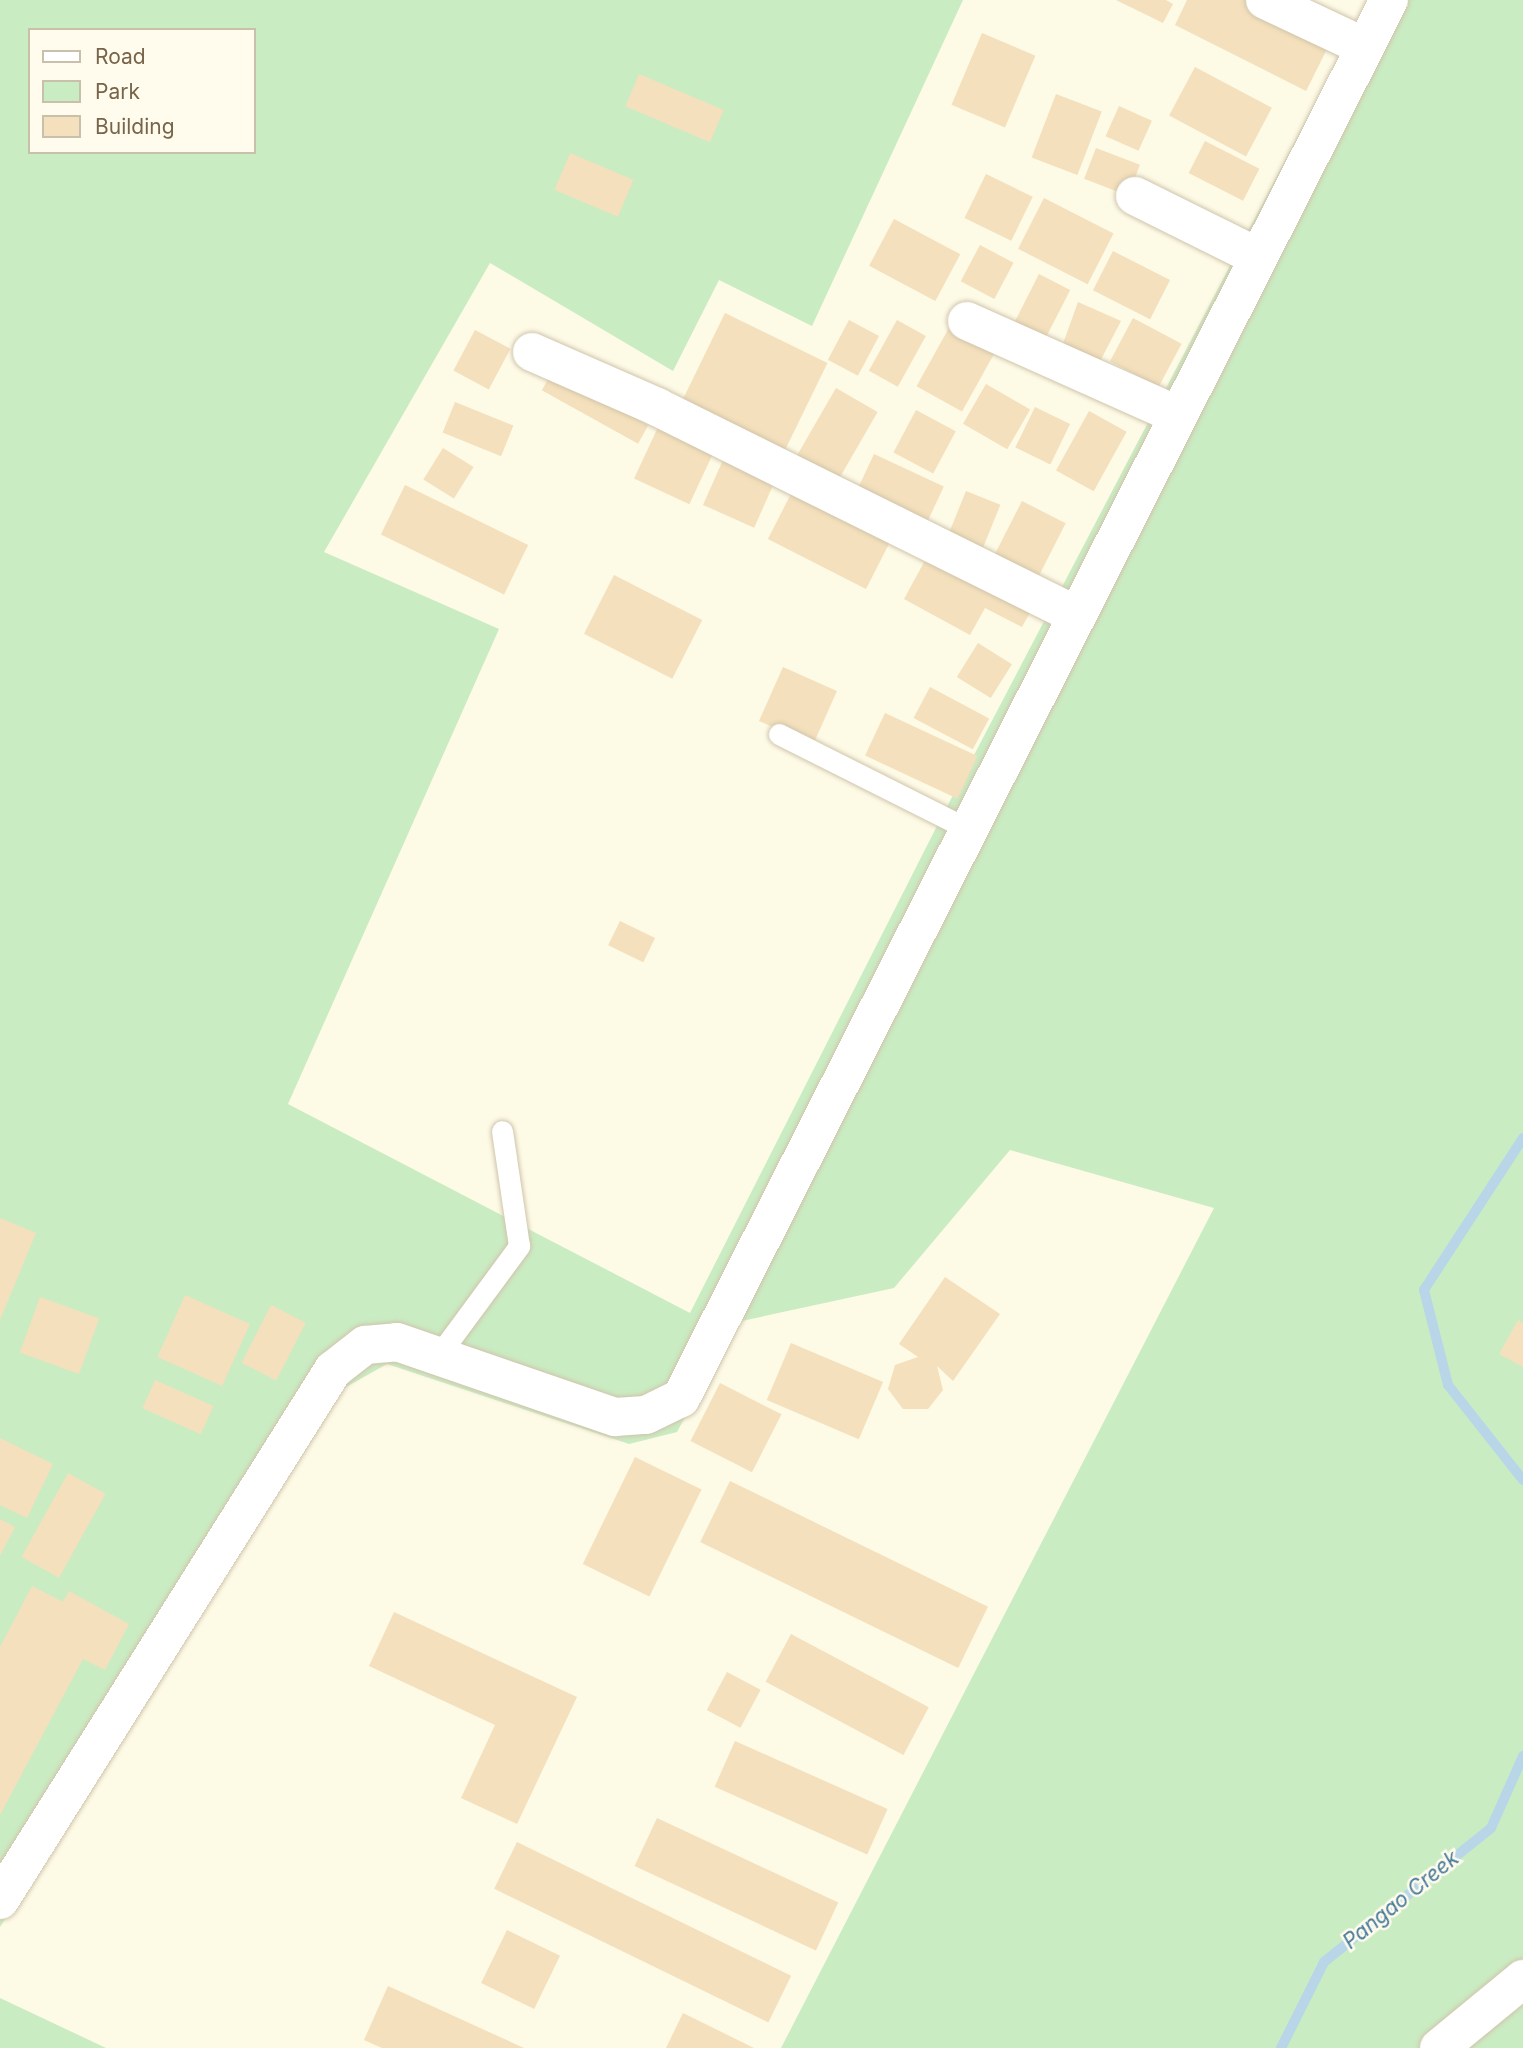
<!DOCTYPE html>
<style>
body{margin:0}
#map{position:relative;width:1523px;height:2048px;overflow:hidden;background:#fdfae6;font-family:Inter,sans-serif}
div>[style]{position:absolute}
[style*='--x']{left:calc(var(--x)*1px);top:calc(var(--y)*1px);width:calc(var(--w)*1px);rotate:calc(var(--a)*1deg)}
.green>*{inset:0;background:#caecc3}
.stream>*{height:10px;margin:-5px;padding:0 5px;transform-origin:5px;border-radius:5px;background:#b9d6e8}
.building>*{inset:0;background:#f4e0bc;transform-origin:0 0}
.roads{filter:drop-shadow(0 0 2px #d0c4ab) drop-shadow(0 0 2px #d0c4ab)}
.service>*{height:21px;margin:-10.5px;padding:0 10.5px;transform-origin:10.5px;border-radius:10.5px;background:#fff}
.minor>*{height:38px;margin:-19px;padding:0 19px;transform-origin:19px;border-radius:19px;background:#fff}
span{translate:-50% -50%;white-space:nowrap;text-align:center;line-height:1.15;-webkit-text-stroke:5px #fffcee;paint-order:stroke}
.water-label{font-size:21px;color:#477a9c;font-style:italic}
.legend{position:absolute;left:28px;top:28px;width:228px;height:126px;box-sizing:border-box;background:#fffcee;border:2px solid #c9c0ac;margin:0;padding:9px 12px;list-style:none;font-size:21px;color:#786549}
.legend li{display:flex;align-items:center;gap:14px;height:35px}
.legend b{width:35px;border:2px solid #c9c0ac}
</style>
<div id="map">
<div class="green">
<div style="clip-path:polygon(evenodd,0 0,963px 0,812px 326px,719px 280px,673px 371px,490px 263px,324px 552px,499px 629px,288px 1104px,690px 1313px,939px 822px,1369px 0,1523px 0,1523px 2048px,781px 2048px,1214px 1208px,1010px 1150px,894px 1288px,737px 1322px,677px 1432px,629px 1444px,387px 1364px,339px 1391px,0 1927px,0 0,30px 30px,254px 30px,254px 152px,30px 152px,30px 30px)"></div>
<div style="clip-path:polygon(0 1998px,106px 2048px,0 2048px)"></div>
</div>
<div class="stream">
<div style="--x:1523;--y:1138;--w:181;--a:123.1"></div>
<div style="--x:1424;--y:1290;--w:98;--a:75.8"></div>
<div style="--x:1448;--y:1385;--w:121;--a:51.7"></div>
<div style="--x:1281;--y:2048;--w:96;--a:-63.4"></div>
<div style="--x:1324;--y:1962;--w:214;--a:-38.7"></div>
<div style="--x:1491;--y:1828;--w:79;--a:-66"></div>
</div>
<div class="building">
<div style="clip-path:polygon(1116px 0,1166px 0,1173px 4px,1163px 23px)"></div>
<div style="clip-path:polygon(1187px 0,1254px 0,1332px 39px,1306px 91px,1175px 25px)"></div>
<div style="left:982px;top:33px;width:58px;height:78px;rotate:23deg"></div>
<div style="left:1195px;top:67px;width:87px;height:55px;rotate:28deg"></div>
<div style="left:639px;top:74px;width:92px;height:35px;rotate:23deg"></div>
<div style="left:1056px;top:94px;width:49px;height:68px;rotate:21deg"></div>
<div style="left:1119px;top:106px;width:36px;height:33px;rotate:24deg"></div>
<div style="left:1205px;top:141px;width:61px;height:36px;rotate:27deg"></div>
<div style="left:1096px;top:148px;width:47px;height:33px;rotate:21deg"></div>
<div style="left:570px;top:153px;width:69px;height:40px;rotate:23deg"></div>
<div style="left:986px;top:174px;width:52px;height:49px;rotate:26deg"></div>
<div style="left:1044px;top:198px;width:78px;height:57px;rotate:27deg"></div>
<div style="left:894px;top:219px;width:75px;height:53px;rotate:28deg"></div>
<div style="left:980px;top:245px;width:38px;height:41px;rotate:28deg"></div>
<div style="left:1113px;top:251px;width:64px;height:44px;rotate:27deg"></div>
<div style="left:1039px;top:274px;width:35px;height:63px;rotate:27deg"></div>
<div style="clip-path:polygon(1078px 302px,1121px 321px,1096px 369px,1060px 352px)"></div>
<div style="left:725px;top:313px;width:114px;height:106px;rotate:26deg"></div>
<div style="left:1133px;top:318px;width:55px;height:49px;rotate:28deg"></div>
<div style="left:849px;top:320px;width:34px;height:45px;rotate:28deg"></div>
<div style="left:897px;top:320px;width:33px;height:58px;rotate:29deg"></div>
<div style="left:950px;top:326px;width:52px;height:69px;rotate:29deg"></div>
<div style="left:475px;top:330px;width:40px;height:46px;rotate:28deg"></div>
<div style="left:552px;top:372px;width:110px;height:21px;rotate:29deg"></div>
<div style="left:986px;top:384px;width:51px;height:46px;rotate:30deg"></div>
<div style="left:836px;top:388px;width:48px;height:82px;rotate:30deg"></div>
<div style="left:455px;top:402px;width:63px;height:33px;rotate:22deg"></div>
<div style="left:1035px;top:407px;width:39px;height:45px;rotate:26deg"></div>
<div style="left:916px;top:410px;width:45px;height:48px;rotate:28deg"></div>
<div style="left:1089px;top:411px;width:43px;height:68px;rotate:29deg"></div>
<div style="left:659px;top:425px;width:61px;height:59px;rotate:25deg"></div>
<div style="left:443px;top:448px;width:36px;height:37px;rotate:32deg"></div>
<div style="left:727px;top:451px;width:56px;height:59px;rotate:24deg"></div>
<div style="left:874px;top:454px;width:77px;height:50px;rotate:25deg"></div>
<div style="left:797px;top:482px;width:110px;height:64px;rotate:27deg"></div>
<div style="left:405px;top:485px;width:137px;height:55px;rotate:26deg"></div>
<div style="left:966px;top:491px;width:37px;height:52px;rotate:22deg"></div>
<div style="left:1022px;top:501px;width:49px;height:68px;rotate:27deg"></div>
<div style="clip-path:polygon(929px 553px,1036px 602px,1022px 627px,985px 608px,970px 635px,904px 599px)"></div>
<div style="left:614px;top:575px;width:99px;height:66px;rotate:27deg"></div>
<div style="left:978px;top:643px;width:40px;height:40px;rotate:32deg"></div>
<div style="left:783px;top:667px;width:59px;height:59px;rotate:24deg"></div>
<div style="left:930px;top:687px;width:67px;height:35px;rotate:28deg"></div>
<div style="left:885px;top:713px;width:102px;height:47px;rotate:25deg"></div>
<div style="left:620px;top:921px;width:39px;height:27px;rotate:26deg"></div>
<div style="clip-path:polygon(0 1218px,36px 1233px,0 1320px)"></div>
<div style="clip-path:polygon(945px 1277px,1000px 1314px,953px 1381px,937px 1366px,943px 1390px,928px 1409px,903px 1409px,888px 1389px,895px 1365px,918px 1357px,899px 1344px)"></div>
<div style="left:185px;top:1295px;width:71px;height:68px;rotate:24deg"></div>
<div style="left:40px;top:1297px;width:63px;height:59px;rotate:20deg"></div>
<div style="left:271px;top:1305px;width:39px;height:65px;rotate:27deg"></div>
<div style="clip-path:polygon(1518px 1320px,1523px 1323px,1523px 1367px,1499px 1354px)"></div>
<div style="left:791px;top:1343px;width:100px;height:62px;rotate:23deg"></div>
<div style="left:155px;top:1380px;width:64px;height:31px;rotate:24deg"></div>
<div style="left:720px;top:1383px;width:69px;height:65px;rotate:27deg"></div>
<div style="clip-path:polygon(0 1438px,53px 1464px,27px 1518px,0 1505px)"></div>
<div style="left:635px;top:1457px;width:74px;height:119px;rotate:26deg"></div>
<div style="left:68px;top:1473px;width:43px;height:96px;rotate:29deg"></div>
<div style="left:730px;top:1481px;width:287px;height:68px;rotate:26deg"></div>
<div style="clip-path:polygon(0 1519px,15px 1527px,0 1556px)"></div>
<div style="clip-path:polygon(32px 1586px,63px 1602px,69px 1591px,129px 1624px,105px 1670px,83px 1659px,0 1815px,0 1647px)"></div>
<div style="clip-path:polygon(394px 1612px,577px 1697px,517px 1824px,461px 1798px,495px 1725px,369px 1666px)"></div>
<div style="left:791px;top:1634px;width:156px;height:54px;rotate:28deg"></div>
<div style="left:727px;top:1672px;width:38px;height:43px;rotate:28deg"></div>
<div style="left:735px;top:1741px;width:167px;height:50px;rotate:24deg"></div>
<div style="left:657px;top:1818px;width:200px;height:53px;rotate:25deg"></div>
<div style="left:517px;top:1842px;width:305px;height:52px;rotate:26deg"></div>
<div style="left:507px;top:1930px;width:59px;height:59px;rotate:26deg"></div>
<div style="clip-path:polygon(388px 1986px,524px 2048px,382px 2048px,364px 2040px)"></div>
<div style="clip-path:polygon(683px 2013px,754px 2048px,666px 2048px)"></div>
</div>
<div class="roads">
<div class="service">
<div style="--x:779;--y:734;--w:214;--a:26.7"></div>
<div style="--x:438;--y:1356;--w:137;--a:-53.6"></div>
<div style="--x:519;--y:1246;--w:116;--a:-98.4"></div>
</div>
<div class="minor">
<div style="--x:1265;--y:0;--w:110;--a:25.2"></div>
<div style="--x:1135;--y:196;--w:137;--a:26.4"></div>
<div style="--x:967;--y:321;--w:230;--a:24.1"></div>
<div style="--x:532;--y:352;--w:137;--a:23.7"></div>
<div style="--x:657;--y:407;--w:468;--a:26.4"></div>
<div style="--x:0;--y:1900;--w:626;--a:-57.86"></div>
<div style="--x:333;--y:1370;--w:41;--a:-38"></div>
<div style="--x:365;--y:1345;--w:32;--a:-5"></div>
<div style="--x:397;--y:1342;--w:231;--a:19"></div>
<div style="--x:615;--y:1417;--w:31;--a:-4"></div>
<div style="--x:646;--y:1415;--w:39;--a:-26"></div>
<div style="--x:681;--y:1398;--w:1567;--a:-63.14"></div>
<div style="--x:1439;--y:2048;--w:109;--a:-39.4"></div>
</div>
</div>
<div class="water-label">
<span style="left:1401px;top:1900px;rotate:-39deg">Pangao Creek</span>
</div>
<ul class="legend">
<li><b style="height:9px;background:#fff"></b>Road</li>
<li><b style="height:19px;background:#caecc3"></b>Park</li>
<li><b style="height:19px;background:#f4e0bc"></b>Building</li>
</ul>
</div>
